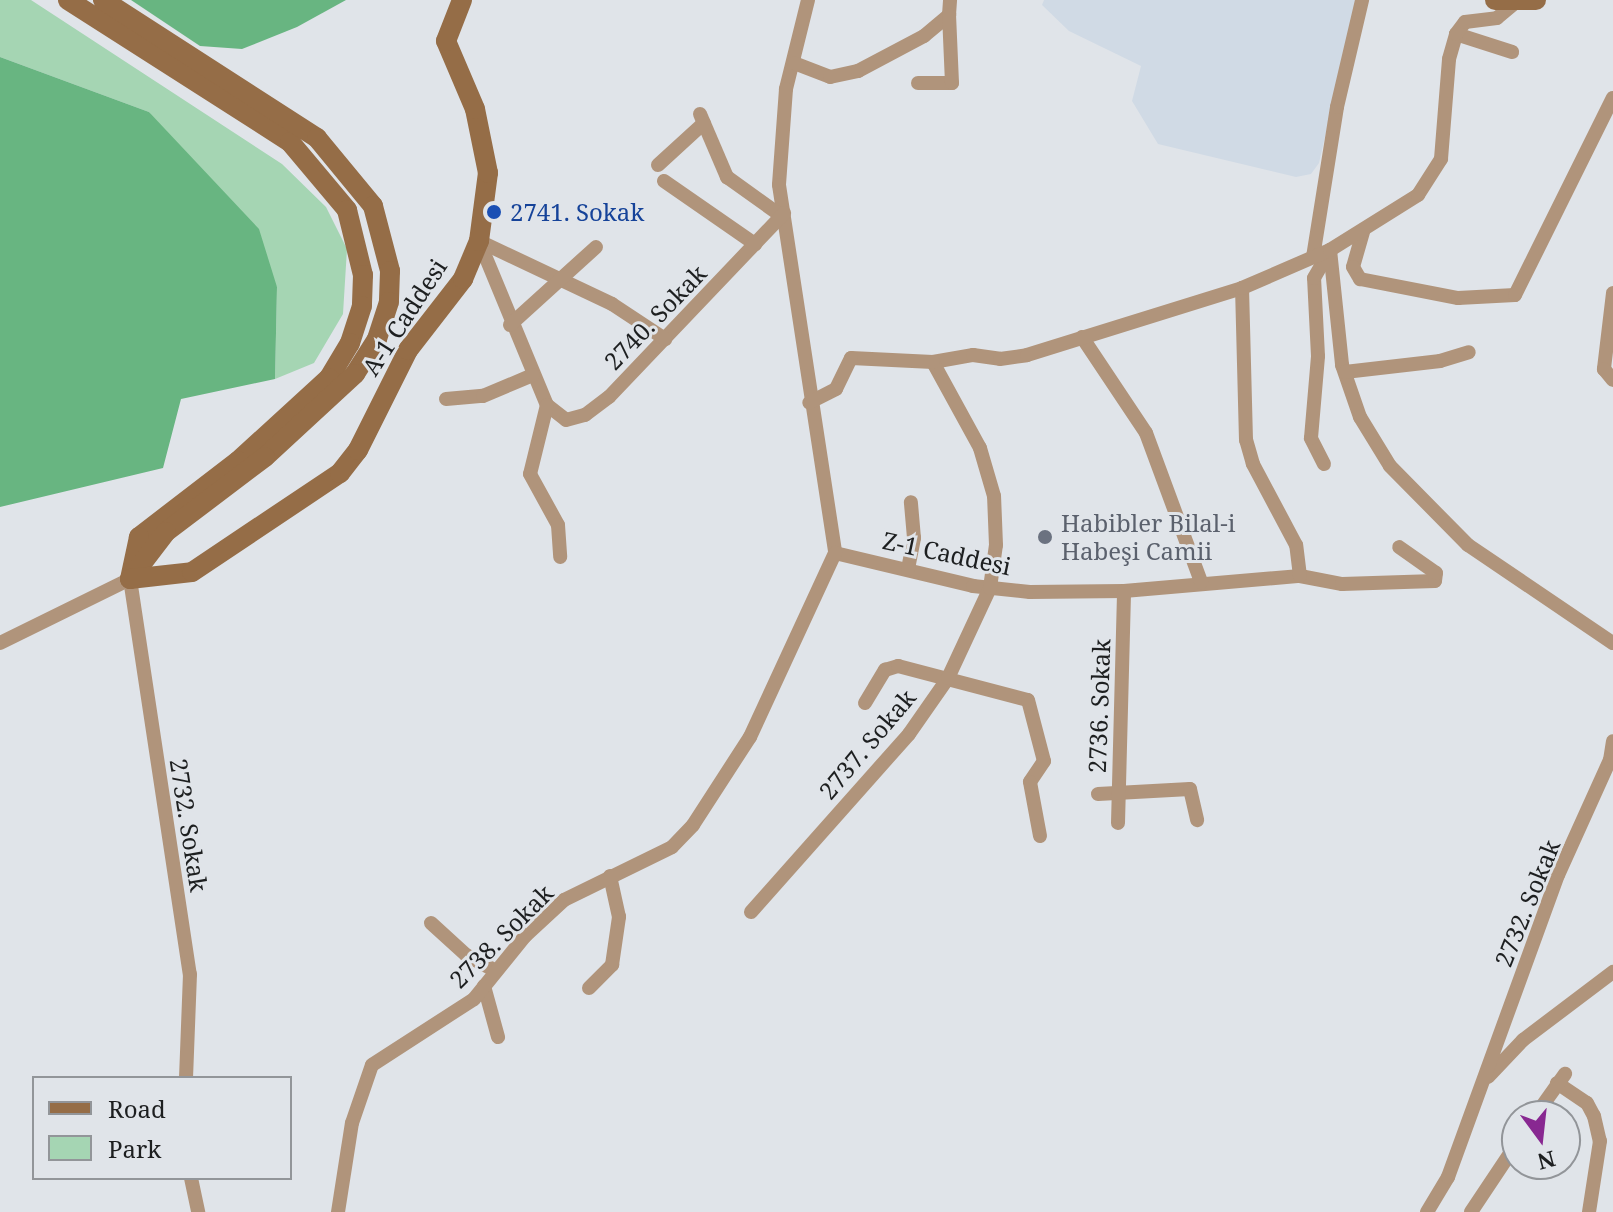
<!DOCTYPE html>
<meta charset="utf-8">
<style>
body{margin:0}
#map{position:relative;width:1613px;height:1212px;overflow:hidden;background:#e0e4e9;font-family:"Noto Serif",serif}
div>[style]{position:absolute}
[style*='--x']{left:calc(var(--x)*1px);top:calc(var(--y)*1px);width:calc(var(--w)*1px);rotate:calc(var(--a)*1deg)}
.built>*{inset:0;background:#d0dae5}
.green>*{inset:0;background:#a5d5b3}
.forest>*{inset:0;background:#68b581}
.minor>*{height:14px;margin:-7px;padding:0 7px;transform-origin:7px;border-radius:7px;background:#b0947b}
.secondary>*{height:20px;margin:-10px;padding:0 10px;transform-origin:10px;border-radius:10px;background:#956d47}
.dots>*{width:22px;height:22px;translate:-50% -50%;box-sizing:border-box;border:4px solid #e0e4e9;border-radius:50%}
span{translate:-50% -50%;white-space:nowrap;text-align:center;line-height:1.15;-webkit-text-stroke:6px #e0e4e9;paint-order:stroke}
.transit-label{font-size:24px;color:#164399}
.left{translate:0 -50%;text-align:left}
.street-label{font-size:24px;color:#1d1f20}
.worship-label{font-size:24px;color:#5b616d}
.legend{position:absolute;left:32px;top:1076px;width:260px;height:104px;box-sizing:border-box;background:#e0e4e9;border:2px solid #929599;margin:0;padding:10px 14px;list-style:none;font-size:24px;color:#1d1f20}
.legend li{display:flex;align-items:center;gap:16px;height:40px}
.legend b{width:40px;border:2px solid #929599}
.north{position:absolute;left:1501px;top:1100px;width:80px;height:80px;box-sizing:border-box;background:#e0e4e9;border:2px solid #929599;border-radius:50%;rotate:165deg;font-size:22px;font-weight:700;line-height:32px;text-align:center;color:#1d1f20}
.north::after{content:'';display:block;margin:auto;width:28px;height:36px;background:#882891;clip-path:polygon(50% 0,100% 100%,50% 72%,0 100%)}
</style>
<div id="map">
<div class="built">
<div style="clip-path:polygon(1044px 0,1356px 0,1319px 163px,1311px 174px,1296px 177px,1158px 144px,1132px 101px,1141px 66px,1069px 31px,1042px 5px)"></div>
</div>
<div class="green">
<div style="clip-path:polygon(0 0,31px 0,282px 164px,326px 207px,347px 249px,343px 314px,314px 363px,275px 379px,277px 287px,149px 112px,0 57px)"></div>
</div>
<div class="forest">
<div style="clip-path:polygon(131px 0,346px 0,297px 27px,242px 49px,200px 46px)"></div>
<div style="clip-path:polygon(0 57px,149px 112px,259px 229px,277px 287px,275px 379px,181px 399px,163px 468px,0 507px)"></div>
</div>
<div class="minor">
<div style="--x:808;--y:0;--w:92;--a:103.9"></div>
<div style="--x:786;--y:89;--w:96;--a:94.2"></div>
<div style="--x:779;--y:185;--w:372;--a:81.3"></div>
<div style="--x:835;--y:553;--w:142;--a:13.4"></div>
<div style="--x:973;--y:586;--w:57;--a:6"></div>
<div style="--x:1030;--y:592;--w:94;--a:-0.6"></div>
<div style="--x:1124;--y:591;--w:177;--a:-4.9"></div>
<div style="--x:1300;--y:576;--w:43;--a:10.8"></div>
<div style="--x:1342;--y:584;--w:93;--a:-1.8"></div>
<div style="--x:1435;--y:581;--w:8;--a:-83"></div>
<div style="--x:1436;--y:573;--w:45;--a:-144.9"></div>
<div style="--x:1456;--y:34;--w:59;--a:17.8"></div>
<div style="--x:794;--y:63;--w:39;--a:21"></div>
<div style="--x:830;--y:77;--w:29;--a:-12"></div>
<div style="--x:858;--y:71;--w:75;--a:-27.9"></div>
<div style="--x:924;--y:36;--w:33;--a:-40"></div>
<div style="--x:949;--y:15;--w:15;--a:-86"></div>
<div style="--x:918;--y:83;--w:34;--a:0"></div>
<div style="--x:952;--y:83;--w:68;--a:-92.5"></div>
<div style="--x:700;--y:114;--w:69;--a:66.8"></div>
<div style="--x:727;--y:177;--w:65;--a:35.6"></div>
<div style="--x:658;--y:165;--w:62;--a:-42.4"></div>
<div style="--x:664;--y:181;--w:111;--a:34.7"></div>
<div style="--x:1363;--y:232;--w:36;--a:106"></div>
<div style="--x:1353;--y:267;--w:14;--a:60"></div>
<div style="--x:1360;--y:279;--w:100;--a:11"></div>
<div style="--x:1458;--y:298;--w:57;--a:-3"></div>
<div style="--x:1515;--y:295;--w:220;--a:-63.6"></div>
<div style="--x:479;--y:241;--w:178;--a:67.5"></div>
<div style="--x:547;--y:405;--w:24;--a:38"></div>
<div style="--x:566;--y:420;--w:20;--a:-15"></div>
<div style="--x:585;--y:415;--w:30;--a:-37"></div>
<div style="--x:609;--y:397;--w:254;--a:-46.4"></div>
<div style="--x:479;--y:241;--w:147;--a:25.3"></div>
<div style="--x:612;--y:304;--w:64;--a:33.4"></div>
<div style="--x:1330;--y:250;--w:116;--a:84"></div>
<div style="--x:1342;--y:365;--w:55;--a:70.9"></div>
<div style="--x:1360;--y:417;--w:57;--a:58.5"></div>
<div style="--x:1390;--y:466;--w:111;--a:45.4"></div>
<div style="--x:1468;--y:545;--w:175;--a:34.1"></div>
<div style="--x:1313;--y:257;--w:152;--a:-80.9"></div>
<div style="--x:1337;--y:107;--w:110;--a:-76.8"></div>
<div style="--x:1613;--y:293;--w:77;--a:96.8"></div>
<div style="--x:1604;--y:369;--w:14;--a:51"></div>
<div style="--x:510;--y:325;--w:116;--a:-42.2"></div>
<div style="--x:1082;--y:337;--w:115;--a:56.3"></div>
<div style="--x:1146;--y:433;--w:159;--a:69.7"></div>
<div style="--x:933;--y:362;--w:41;--a:-9.9"></div>
<div style="--x:973;--y:355;--w:27;--a:8"></div>
<div style="--x:1000;--y:359;--w:27;--a:-8"></div>
<div style="--x:1027;--y:355;--w:225;--a:-17.3"></div>
<div style="--x:1345;--y:372;--w:96;--a:-6.6"></div>
<div style="--x:1440;--y:361;--w:30;--a:-17"></div>
<div style="--x:446;--y:399;--w:37;--a:-5"></div>
<div style="--x:483;--y:396;--w:54;--a:-22.8"></div>
<div style="--x:547;--y:405;--w:71;--a:103.8"></div>
<div style="--x:530;--y:474;--w:58;--a:61.2"></div>
<div style="--x:558;--y:525;--w:32;--a:86"></div>
<div style="--x:1324;--y:464;--w:29;--a:-117"></div>
<div style="--x:1311;--y:438;--w:82;--a:-85.1"></div>
<div style="--x:1318;--y:356;--w:78;--a:-92.9"></div>
<div style="--x:1314;--y:278;--w:32;--a:-60"></div>
<div style="--x:908;--y:569;--w:32;--a:-79"></div>
<div style="--x:914;--y:538;--w:36;--a:-95"></div>
<div style="--x:1300;--y:576;--w:31;--a:-97"></div>
<div style="--x:1296;--y:545;--w:92;--a:-118"></div>
<div style="--x:1253;--y:464;--w:25;--a:-106"></div>
<div style="--x:1246;--y:440;--w:152;--a:-91.5"></div>
<div style="--x:1242;--y:288;--w:96;--a:-23.4"></div>
<div style="--x:1330;--y:250;--w:104;--a:-32"></div>
<div style="--x:1418;--y:195;--w:43;--a:-57.4"></div>
<div style="--x:1441;--y:159;--w:100;--a:-85.4"></div>
<div style="--x:1449;--y:59;--w:26;--a:-74"></div>
<div style="--x:1456;--y:34;--w:15;--a:-53"></div>
<div style="--x:1465;--y:22;--w:32;--a:-7"></div>
<div style="--x:1497;--y:18;--w:25;--a:-40"></div>
<div style="--x:0;--y:643;--w:145;--a:-26.2"></div>
<div style="--x:130;--y:579;--w:400;--a:81.4"></div>
<div style="--x:190;--y:974;--w:104;--a:92.2"></div>
<div style="--x:865;--y:703;--w:39;--a:-59"></div>
<div style="--x:885;--y:670;--w:14;--a:-17"></div>
<div style="--x:898;--y:666;--w:134;--a:14.7"></div>
<div style="--x:1028;--y:700;--w:63;--a:75.3"></div>
<div style="--x:1044;--y:761;--w:25;--a:124"></div>
<div style="--x:1030;--y:782;--w:55;--a:79.5"></div>
<div style="--x:1098;--y:794;--w:92;--a:-3.1"></div>
<div style="--x:1190;--y:789;--w:32;--a:77"></div>
<div style="--x:1118;--y:823;--w:232;--a:-88.5"></div>
<div style="--x:751;--y:912;--w:238;--a:-48.4"></div>
<div style="--x:909;--y:734;--w:68;--a:-55.1"></div>
<div style="--x:948;--y:678;--w:99;--a:-65"></div>
<div style="--x:990;--y:588;--w:43;--a:-82.1"></div>
<div style="--x:996;--y:545;--w:49;--a:-92.3"></div>
<div style="--x:994;--y:496;--w:50;--a:-106.3"></div>
<div style="--x:980;--y:448;--w:98;--a:-118.7"></div>
<div style="--x:933;--y:362;--w:82;--a:-177.2"></div>
<div style="--x:851;--y:358;--w:34;--a:116"></div>
<div style="--x:836;--y:389;--w:30;--a:153"></div>
<div style="--x:431;--y:923;--w:47;--a:42.4"></div>
<div style="--x:466;--y:955;--w:34;--a:28"></div>
<div style="--x:484;--y:986;--w:53;--a:74.6"></div>
<div style="--x:589;--y:988;--w:33;--a:-45"></div>
<div style="--x:612;--y:965;--w:49;--a:-81.7"></div>
<div style="--x:619;--y:917;--w:42;--a:-102.4"></div>
<div style="--x:1488;--y:1077;--w:51;--a:-46.6"></div>
<div style="--x:1523;--y:1040;--w:113;--a:-37.1"></div>
<div style="--x:1557;--y:1083;--w:36;--a:34"></div>
<div style="--x:1587;--y:1103;--w:15;--a:62"></div>
<div style="--x:1594;--y:1116;--w:26;--a:77"></div>
<div style="--x:1600;--y:1141;--w:72;--a:98.8"></div>
<div style="--x:1535;--y:1116;--w:52;--a:-54.5"></div>
<div style="--x:191;--y:1178;--w:35;--a:78"></div>
<div style="--x:338;--y:1212;--w:90;--a:-81.1"></div>
<div style="--x:352;--y:1123;--w:61;--a:-71"></div>
<div style="--x:372;--y:1065;--w:121;--a:-32.9"></div>
<div style="--x:474;--y:999;--w:81;--a:-51"></div>
<div style="--x:525;--y:936;--w:53;--a:-42.7"></div>
<div style="--x:564;--y:900;--w:120;--a:-26.1"></div>
<div style="--x:672;--y:847;--w:30;--a:-46"></div>
<div style="--x:693;--y:825;--w:105;--a:-57.1"></div>
<div style="--x:750;--y:737;--w:203;--a:-65.2"></div>
<div style="--x:1427;--y:1212;--w:41;--a:-59"></div>
<div style="--x:1448;--y:1177;--w:321;--a:-70"></div>
<div style="--x:1558;--y:875;--w:126;--a:-65.7"></div>
<div style="--x:1610;--y:760;--w:19;--a:-81"></div>
<div style="--x:1471;--y:1212;--w:83;--a:-56.3"></div>
</div>
<div class="secondary">
<div style="--x:68;--y:0;--w:264;--a:32.6"></div>
<div style="--x:290;--y:142;--w:89;--a:50"></div>
<div style="--x:347;--y:210;--w:67;--a:76.2"></div>
<div style="--x:363;--y:275;--w:31;--a:92"></div>
<div style="--x:362;--y:306;--w:39;--a:108"></div>
<div style="--x:350;--y:343;--w:41;--a:121"></div>
<div style="--x:329;--y:378;--w:123;--a:137.6"></div>
<div style="--x:238;--y:461;--w:125;--a:142.5"></div>
<div style="--x:139;--y:537;--w:43;--a:102.1"></div>
<div style="--x:103;--y:0;--w:255;--a:32.8"></div>
<div style="--x:317;--y:138;--w:88;--a:50.5"></div>
<div style="--x:373;--y:206;--w:67;--a:75.3"></div>
<div style="--x:390;--y:271;--w:31;--a:92"></div>
<div style="--x:389;--y:302;--w:39;--a:108"></div>
<div style="--x:377;--y:339;--w:41;--a:122.2"></div>
<div style="--x:355;--y:374;--w:122;--a:137.3"></div>
<div style="--x:265;--y:457;--w:124;--a:142.9"></div>
<div style="--x:166;--y:532;--w:59;--a:127.5"></div>
<div style="--x:1495;--y:0;--w:41;--a:0"></div>
<div style="--x:130;--y:579;--w:62;--a:-6.4"></div>
<div style="--x:192;--y:572;--w:178;--a:-33.8"></div>
<div style="--x:340;--y:473;--w:29;--a:-52"></div>
<div style="--x:358;--y:450;--w:112;--a:-63.4"></div>
<div style="--x:408;--y:350;--w:90;--a:-52.2"></div>
<div style="--x:463;--y:279;--w:41;--a:-67.2"></div>
<div style="--x:479;--y:241;--w:69;--a:-82.5"></div>
<div style="--x:488;--y:173;--w:65;--a:-101.5"></div>
<div style="--x:475;--y:109;--w:74;--a:-113.1"></div>
<div style="--x:446;--y:41;--w:44;--a:-68.7"></div>
</div>
<div class="dots">
<div style="left:494px;top:212px;background:#1a4fb4"></div>
<div style="left:1045px;top:537px;background:#6b7280"></div>
</div>
<div class="transit-label">
<span class="left" style="left:510px;top:212px">2741. Sokak</span>
</div>
<div class="street-label">
<span style="left:404px;top:317px;rotate:-57deg">A-1 Caddesi</span>
<span style="left:655px;top:317px;rotate:-46deg">2740. Sokak</span>
<span style="left:947px;top:553px;rotate:12deg">Z-1 Caddesi</span>
<span style="left:1099px;top:706px;rotate:-88deg">2736. Sokak</span>
<span style="left:867px;top:744px;rotate:-50deg">2737. Sokak</span>
<span style="left:189px;top:825px;rotate:81deg">2732. Sokak</span>
<span style="left:1527px;top:903px;rotate:-68deg">2732. Sokak</span>
<span style="left:501px;top:936px;rotate:-45deg">2738. Sokak</span>
</div>
<div class="worship-label">
<span class="left" style="left:1061px;top:537px">Habibler Bilal-i<br>Habeşi Camii</span>
</div>
<ul class="legend">
<li><b style="height:10px;background:#956d47"></b>Road</li>
<li><b style="height:22px;background:#a5d5b3"></b>Park</li>
</ul>
<div class="north">N</div>
</div>
